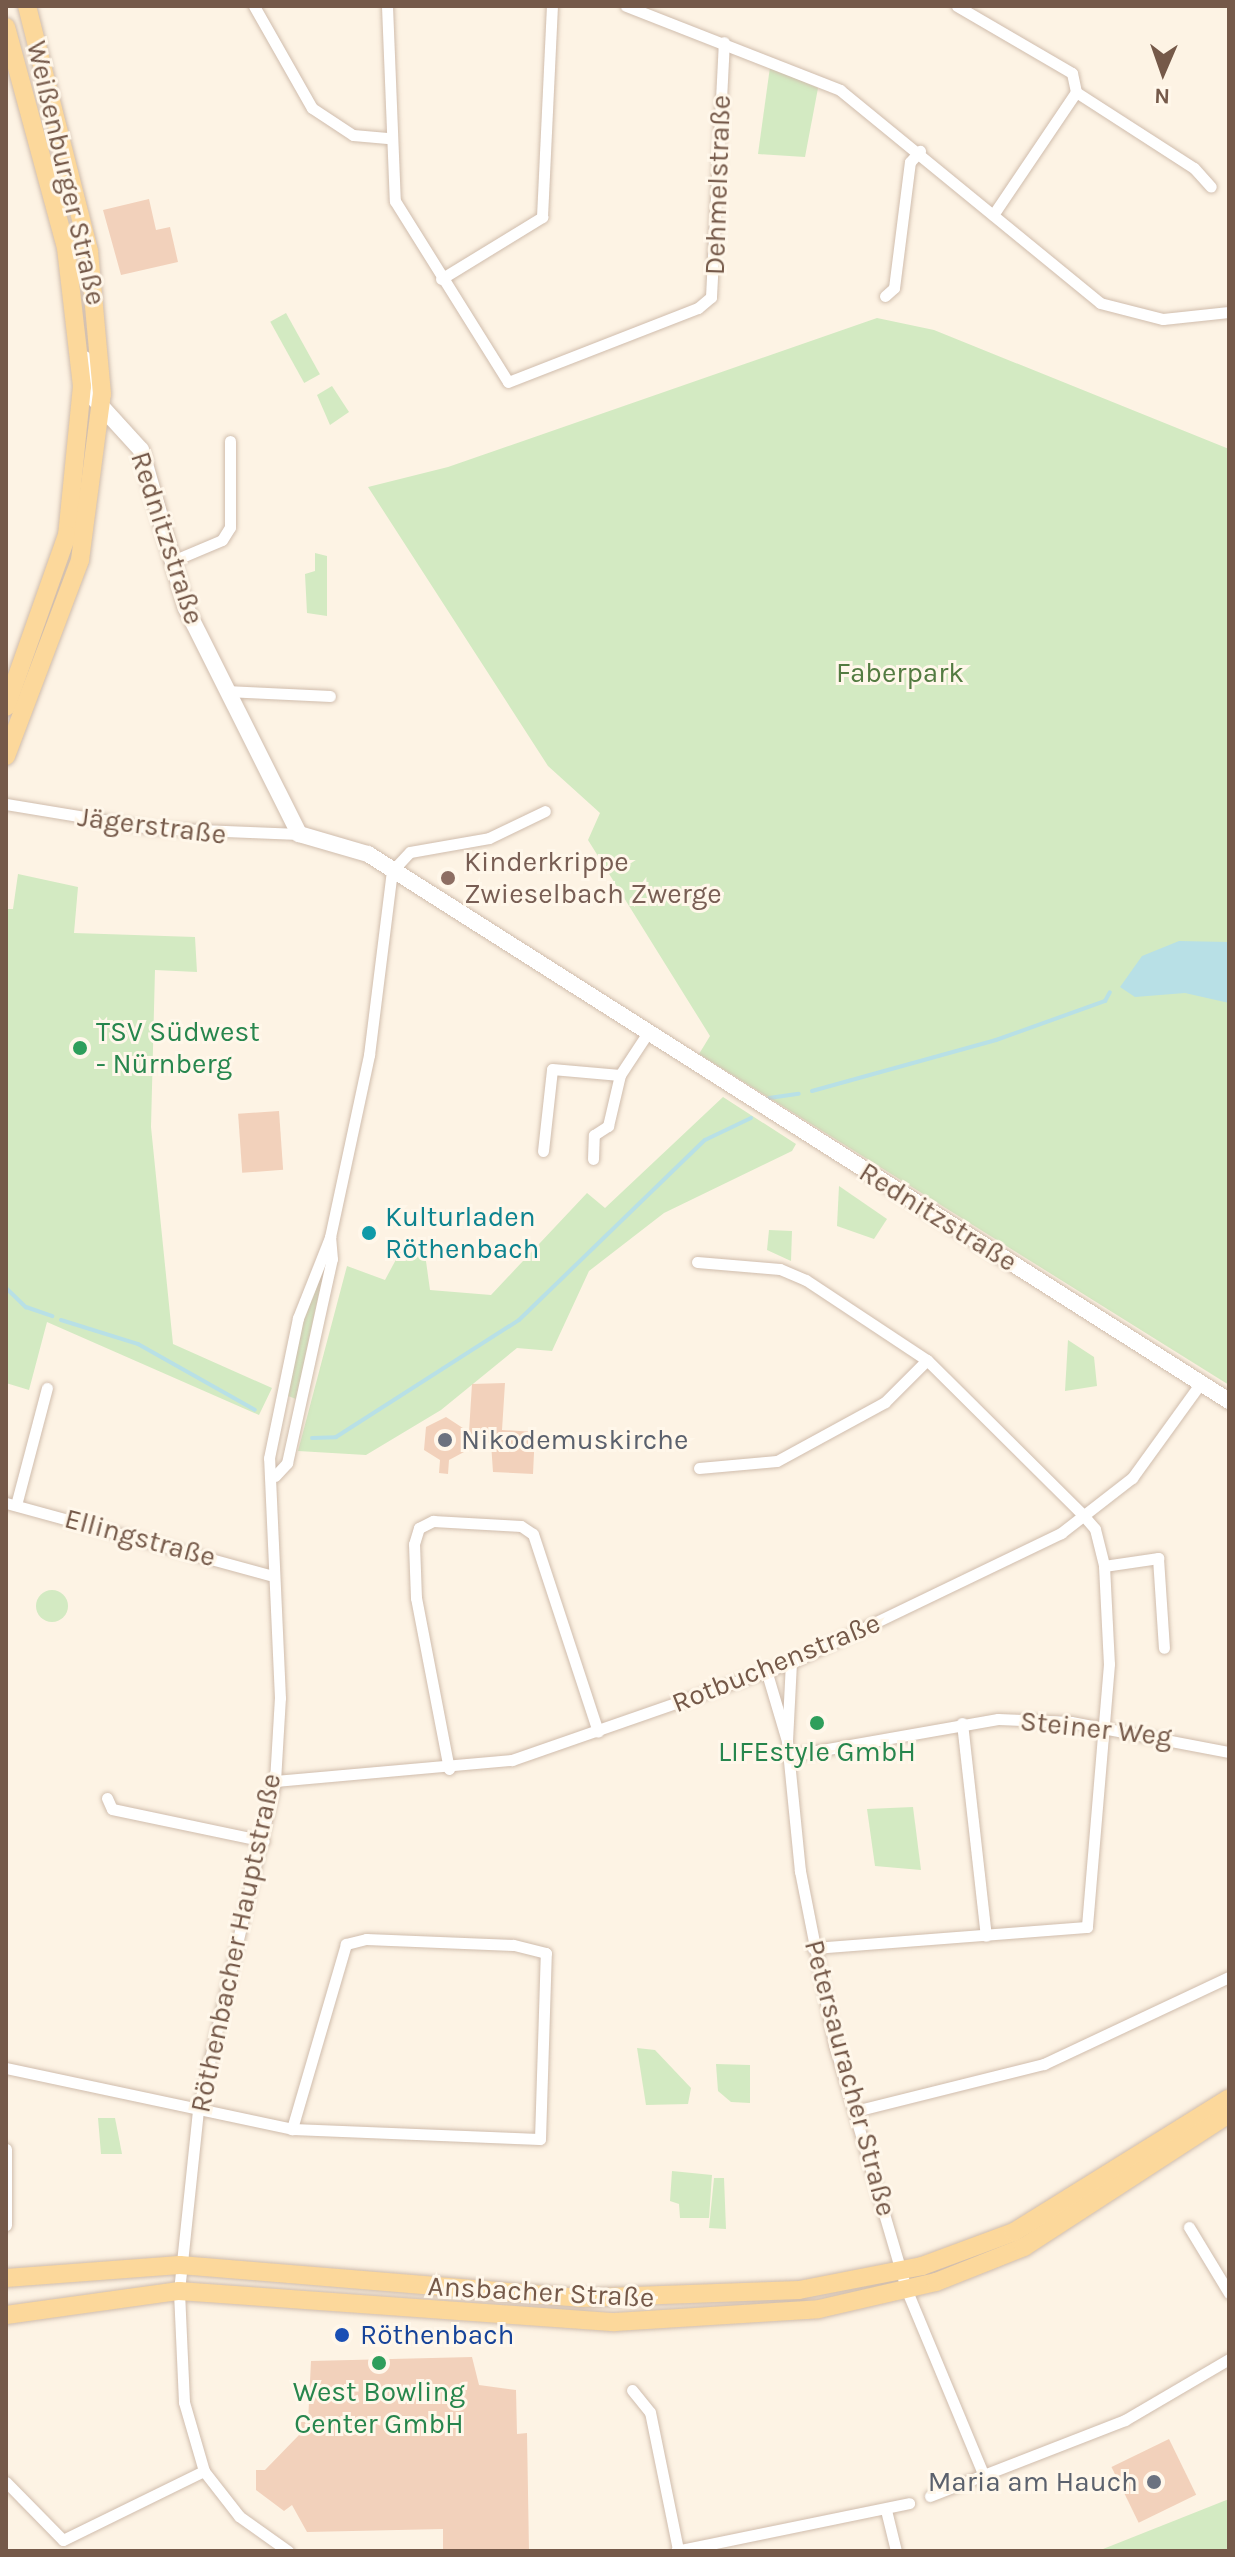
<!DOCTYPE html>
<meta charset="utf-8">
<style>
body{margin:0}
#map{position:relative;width:1235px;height:2557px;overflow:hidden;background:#fdf3e4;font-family:Karla,sans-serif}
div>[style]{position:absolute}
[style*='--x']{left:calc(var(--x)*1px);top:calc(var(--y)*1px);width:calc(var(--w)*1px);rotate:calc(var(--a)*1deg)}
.green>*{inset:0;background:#d3eac2;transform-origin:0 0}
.round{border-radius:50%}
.water>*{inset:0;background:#b8e0e6}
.stream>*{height:4px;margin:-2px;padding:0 2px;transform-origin:2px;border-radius:2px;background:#b8e0e6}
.building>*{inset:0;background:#f2d1bb;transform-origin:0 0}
.roads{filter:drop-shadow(0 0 2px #d0bdad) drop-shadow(0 0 2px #d0bdad)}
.minor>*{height:11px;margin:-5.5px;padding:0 5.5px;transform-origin:5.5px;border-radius:5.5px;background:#fff}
.secondary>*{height:16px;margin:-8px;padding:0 8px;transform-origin:8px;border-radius:8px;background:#fff}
.primary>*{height:18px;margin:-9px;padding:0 9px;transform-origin:9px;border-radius:9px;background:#fcd89b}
.dots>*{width:22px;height:22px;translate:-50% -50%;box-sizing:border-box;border:4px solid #fff7ea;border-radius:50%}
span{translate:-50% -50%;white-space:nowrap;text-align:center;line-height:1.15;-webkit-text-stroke:6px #fff7ea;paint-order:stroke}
.street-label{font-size:28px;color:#755949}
.park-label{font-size:28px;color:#537b41}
.education-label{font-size:28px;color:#785e54}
.left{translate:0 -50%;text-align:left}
.leisure-label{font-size:28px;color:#27864d}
.culture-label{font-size:28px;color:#0d838f}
.worship-label{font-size:28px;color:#5b616d}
.right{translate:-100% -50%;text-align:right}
.transit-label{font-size:28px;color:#164399}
.frame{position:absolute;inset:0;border:8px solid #755949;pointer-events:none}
.north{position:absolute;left:1123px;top:32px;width:80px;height:80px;-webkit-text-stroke:6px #fff7ea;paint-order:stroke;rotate:182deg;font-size:22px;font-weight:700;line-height:32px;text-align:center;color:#755949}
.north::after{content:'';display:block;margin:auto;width:28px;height:36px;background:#755949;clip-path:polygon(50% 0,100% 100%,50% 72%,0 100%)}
</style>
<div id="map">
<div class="green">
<div style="clip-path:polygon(770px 67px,818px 88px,805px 157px,758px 154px)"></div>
<div style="left:286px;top:313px;width:70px;height:18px;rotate:61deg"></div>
<div style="clip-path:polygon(877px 318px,934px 330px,1229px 449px,1229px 1385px,699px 1054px,710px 1036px,588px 840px,600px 813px,548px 766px,368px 487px,448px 467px)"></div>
<div style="clip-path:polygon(332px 386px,349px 412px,330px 425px,317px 395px)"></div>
<div style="clip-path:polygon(315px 553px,327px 556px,327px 616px,307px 613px,305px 574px,315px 571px)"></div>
<div style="clip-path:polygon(18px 874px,78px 887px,74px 933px,195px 937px,197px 972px,155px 970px,151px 1127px,173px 1344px,272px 1388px,259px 1415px,47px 1322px,29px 1390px,6px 1383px,6px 909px,13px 909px)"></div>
<div style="clip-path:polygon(723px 1097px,796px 1144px,792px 1151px,664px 1213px,589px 1271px,552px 1351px,517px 1348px,441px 1410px,366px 1455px,298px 1451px,347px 1266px,385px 1280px,400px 1252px,425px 1254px,430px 1290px,491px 1295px,587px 1193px,605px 1208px)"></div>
<div style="clip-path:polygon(839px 1186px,887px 1219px,874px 1239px,837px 1226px)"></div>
<div style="clip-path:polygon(769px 1230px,792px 1231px,791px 1261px,767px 1250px)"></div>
<div style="clip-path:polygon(322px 1254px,327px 1256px,296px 1399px,283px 1394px)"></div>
<div style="clip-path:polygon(1068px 1340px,1094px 1357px,1097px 1386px,1065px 1391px)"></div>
<div class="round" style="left:36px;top:1590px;width:32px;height:32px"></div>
<div style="clip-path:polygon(913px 1807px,921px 1870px,875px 1866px,867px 1809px)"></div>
<div style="clip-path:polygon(637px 2048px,655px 2050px,691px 2088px,688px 2104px,646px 2105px)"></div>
<div style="clip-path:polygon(716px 2064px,750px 2065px,750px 2103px,731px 2102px,718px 2091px)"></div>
<div style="clip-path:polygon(98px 2118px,115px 2118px,122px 2154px,101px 2154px)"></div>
<div style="clip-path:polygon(672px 2171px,712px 2175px,709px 2218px,680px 2218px,679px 2204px,670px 2201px)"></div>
<div style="clip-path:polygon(714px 2178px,724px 2178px,726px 2229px,709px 2228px)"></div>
<div style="clip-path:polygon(1229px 2499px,1229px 2551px,1098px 2551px)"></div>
</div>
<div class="water">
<div style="clip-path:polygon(1179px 941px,1229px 942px,1229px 1003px,1185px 993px,1135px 997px,1120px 987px,1142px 956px)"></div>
</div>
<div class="stream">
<div style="--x:812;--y:1091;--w:191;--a:-15.5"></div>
<div style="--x:996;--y:1040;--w:116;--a:-19.7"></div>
<div style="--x:1105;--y:1001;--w:10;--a:-61"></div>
<div style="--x:769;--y:1098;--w:30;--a:-8"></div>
<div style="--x:6;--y:1288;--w:28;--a:44"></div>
<div style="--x:26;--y:1307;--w:28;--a:19"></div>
<div style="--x:61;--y:1320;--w:81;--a:17.3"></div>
<div style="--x:138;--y:1344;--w:134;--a:29.4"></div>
<div style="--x:312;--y:1438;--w:24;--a:-2"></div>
<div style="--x:336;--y:1437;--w:217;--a:-32.6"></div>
<div style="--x:519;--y:1320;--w:259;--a:-44.1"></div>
<div style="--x:705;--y:1140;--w:51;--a:-25.6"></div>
</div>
<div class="building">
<div style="clip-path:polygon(149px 199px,156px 230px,170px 227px,178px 262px,121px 275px,103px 210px)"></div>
<div style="left:279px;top:1111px;width:59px;height:41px;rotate:86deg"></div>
<div style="clip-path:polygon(505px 1383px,502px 1430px,535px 1432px,533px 1474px,493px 1472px,491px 1443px,465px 1442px,464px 1452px,449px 1460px,448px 1474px,439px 1473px,440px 1460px,424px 1450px,426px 1427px,446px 1417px,469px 1432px,472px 1384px)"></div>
<div style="clip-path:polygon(472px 2357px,479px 2385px,516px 2390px,517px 2434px,527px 2433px,529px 2551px,443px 2551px,443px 2529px,307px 2532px,292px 2505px,284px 2511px,256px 2490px,256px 2470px,265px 2470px,299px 2435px,298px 2422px,308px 2422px,311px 2361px)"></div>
<div style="left:1169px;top:2439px;width:62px;height:64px;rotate:64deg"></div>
</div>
<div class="roads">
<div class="minor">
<div style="--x:254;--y:6;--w:117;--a:60.4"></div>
<div style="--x:312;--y:108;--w:49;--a:33.4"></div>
<div style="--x:353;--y:135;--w:37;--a:5"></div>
<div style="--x:387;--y:6;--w:195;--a:87.7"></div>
<div style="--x:395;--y:201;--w:213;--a:58"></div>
<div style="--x:508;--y:382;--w:204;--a:-21.3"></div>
<div style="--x:698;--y:308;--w:17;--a:-40"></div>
<div style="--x:711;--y:297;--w:255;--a:-87.1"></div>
<div style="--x:626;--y:6;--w:230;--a:21.4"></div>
<div style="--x:840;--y:90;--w:336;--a:39.3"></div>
<div style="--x:1100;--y:303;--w:65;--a:14.3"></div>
<div style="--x:1163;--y:319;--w:66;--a:-6.1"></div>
<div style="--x:957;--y:6;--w:133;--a:30.2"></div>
<div style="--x:1072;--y:73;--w:19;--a:78"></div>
<div style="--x:1076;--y:92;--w:140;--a:32.8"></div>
<div style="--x:1194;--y:168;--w:25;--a:48"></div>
<div style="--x:993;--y:215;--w:148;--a:-56"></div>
<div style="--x:441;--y:279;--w:119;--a:-31.5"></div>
<div style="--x:542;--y:217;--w:211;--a:-87.3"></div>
<div style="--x:885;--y:296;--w:12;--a:-42"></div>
<div style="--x:894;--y:288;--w:127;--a:-82.8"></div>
<div style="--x:910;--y:162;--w:15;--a:-48"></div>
<div style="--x:170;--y:562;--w:56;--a:-22.9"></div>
<div style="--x:222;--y:540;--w:15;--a:-58"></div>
<div style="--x:230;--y:527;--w:86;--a:-90"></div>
<div style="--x:226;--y:691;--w:104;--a:2.8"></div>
<div style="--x:6;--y:804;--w:147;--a:9.4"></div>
<div style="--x:151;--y:828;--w:148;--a:2.3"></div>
<div style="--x:543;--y:1151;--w:82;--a:-83.7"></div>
<div style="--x:552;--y:1069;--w:68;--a:5"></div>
<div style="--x:593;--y:1159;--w:24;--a:-88"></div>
<div style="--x:594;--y:1135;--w:17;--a:-33"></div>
<div style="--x:608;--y:1126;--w:52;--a:-76.8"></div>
<div style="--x:620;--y:1075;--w:49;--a:-56.6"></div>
<div style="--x:697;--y:1262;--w:83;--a:4.8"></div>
<div style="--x:780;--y:1269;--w:28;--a:23"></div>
<div style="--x:806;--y:1280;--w:145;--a:33.5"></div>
<div style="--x:927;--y:1360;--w:220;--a:44.8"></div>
<div style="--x:1083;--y:1515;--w:18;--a:49"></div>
<div style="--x:1095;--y:1529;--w:38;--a:76"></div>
<div style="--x:1104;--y:1566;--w:98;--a:87.1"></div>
<div style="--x:1109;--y:1664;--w:264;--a:94.8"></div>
<div style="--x:1087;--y:1927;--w:275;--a:175.6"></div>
<div style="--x:699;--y:1468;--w:78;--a:-5.1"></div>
<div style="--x:777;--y:1461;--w:123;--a:-28.6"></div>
<div style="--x:885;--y:1402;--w:59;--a:-45"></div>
<div style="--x:275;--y:1476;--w:18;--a:-47"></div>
<div style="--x:287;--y:1463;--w:209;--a:-77.6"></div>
<div style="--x:332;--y:1259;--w:22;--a:-95"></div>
<div style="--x:330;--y:1237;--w:186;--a:-77.9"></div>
<div style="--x:369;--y:1055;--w:185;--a:-82.9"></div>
<div style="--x:392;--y:871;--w:26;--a:-47"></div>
<div style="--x:410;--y:852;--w:80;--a:-10"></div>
<div style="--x:489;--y:838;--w:62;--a:-25.7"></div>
<div style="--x:6;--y:1503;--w:277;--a:15.3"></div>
<div style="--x:16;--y:1505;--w:121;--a:-75.2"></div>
<div style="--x:1104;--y:1566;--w:55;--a:-8.4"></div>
<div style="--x:1158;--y:1558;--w:90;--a:86.2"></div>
<div style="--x:766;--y:1670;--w:74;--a:73.5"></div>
<div style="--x:787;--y:1741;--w:78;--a:-87.1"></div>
<div style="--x:962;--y:1723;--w:214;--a:83.6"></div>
<div style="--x:787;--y:1741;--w:131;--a:84.3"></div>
<div style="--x:800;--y:1871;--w:179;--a:78.8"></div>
<div style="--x:835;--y:2047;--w:254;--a:73.6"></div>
<div style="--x:907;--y:2291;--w:203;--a:67.4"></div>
<div style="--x:788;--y:1756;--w:213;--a:-10"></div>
<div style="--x:998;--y:1719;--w:73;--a:2.4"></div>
<div style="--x:1071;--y:1722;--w:161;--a:10.8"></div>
<div style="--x:449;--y:1769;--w:174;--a:-100.9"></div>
<div style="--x:416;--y:1598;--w:54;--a:-92.1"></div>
<div style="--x:414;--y:1544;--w:17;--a:-73"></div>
<div style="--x:419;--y:1528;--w:16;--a:-27"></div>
<div style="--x:433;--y:1521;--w:88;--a:3.3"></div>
<div style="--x:521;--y:1526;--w:14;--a:34"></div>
<div style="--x:533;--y:1534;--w:208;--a:71.8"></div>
<div style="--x:275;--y:1781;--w:238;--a:-5.1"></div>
<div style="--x:512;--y:1760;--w:295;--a:-19.2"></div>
<div style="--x:791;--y:1663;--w:300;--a:-25.7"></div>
<div style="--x:1061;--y:1533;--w:90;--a:-37.8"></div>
<div style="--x:1132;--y:1478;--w:116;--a:-54.1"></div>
<div style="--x:107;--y:1798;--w:12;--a:66"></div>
<div style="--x:112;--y:1809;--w:155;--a:11.9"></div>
<div style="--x:6;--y:2068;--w:292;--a:12"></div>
<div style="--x:292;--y:2129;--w:248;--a:2.3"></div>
<div style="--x:540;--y:2139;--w:186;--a:-88.2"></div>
<div style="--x:546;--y:1953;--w:34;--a:-166"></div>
<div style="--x:513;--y:1945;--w:147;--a:-177.7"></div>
<div style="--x:366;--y:1939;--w:21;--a:166"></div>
<div style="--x:346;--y:1944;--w:193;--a:106.3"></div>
<div style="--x:855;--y:2111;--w:195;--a:-14"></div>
<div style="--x:1044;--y:2064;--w:204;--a:-25.2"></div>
<div style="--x:6;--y:2149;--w:76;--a:90"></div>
<div style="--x:1189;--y:2227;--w:77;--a:58.8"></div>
<div style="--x:632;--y:2390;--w:28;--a:51"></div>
<div style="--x:650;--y:2412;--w:141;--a:78.5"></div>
<div style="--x:6;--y:2482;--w:81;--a:45.5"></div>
<div style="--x:930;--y:2496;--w:209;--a:-21.3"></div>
<div style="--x:1125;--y:2420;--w:121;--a:-30.4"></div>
<div style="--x:886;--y:2510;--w:42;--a:76.3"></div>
<div style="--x:63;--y:2540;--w:157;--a:-26.1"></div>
<div style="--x:288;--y:2551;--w:60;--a:-144.5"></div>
<div style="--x:239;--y:2516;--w:57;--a:-127.9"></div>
<div style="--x:204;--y:2471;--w:72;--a:-106.2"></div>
<div style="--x:184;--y:2402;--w:111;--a:-92.6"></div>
<div style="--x:179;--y:2291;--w:182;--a:-84"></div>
<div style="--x:198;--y:2110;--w:338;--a:-76.8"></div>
<div style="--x:275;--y:1781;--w:83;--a:-86.6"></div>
<div style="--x:280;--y:1698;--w:240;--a:-92.6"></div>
<div style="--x:269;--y:1458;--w:143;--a:-78.3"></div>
<div style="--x:298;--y:1318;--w:87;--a:-68.4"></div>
<div style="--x:676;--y:2551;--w:238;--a:-11.6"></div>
</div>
<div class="secondary">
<div style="--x:84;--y:359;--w:37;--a:79"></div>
<div style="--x:91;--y:395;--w:74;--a:47.7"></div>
<div style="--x:141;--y:450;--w:164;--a:74.1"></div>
<div style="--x:186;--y:608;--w:253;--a:63.4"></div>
<div style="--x:299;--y:834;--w:72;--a:16.2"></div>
<div style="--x:368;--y:854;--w:1020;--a:32.43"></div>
</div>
<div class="primary">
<div style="--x:6;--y:27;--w:229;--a:74.8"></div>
<div style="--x:66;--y:248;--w:139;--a:83.4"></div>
<div style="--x:82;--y:386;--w:150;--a:95.7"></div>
<div style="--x:67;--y:535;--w:182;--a:109.5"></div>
<div style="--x:6;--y:756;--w:210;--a:-69.3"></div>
<div style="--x:80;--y:560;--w:167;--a:-82.5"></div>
<div style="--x:102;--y:394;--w:144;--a:-95.2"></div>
<div style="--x:89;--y:251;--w:253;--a:-104.2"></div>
<div style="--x:6;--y:2278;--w:174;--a:-4.3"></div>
<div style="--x:180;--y:2265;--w:401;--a:4.7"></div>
<div style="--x:580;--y:2298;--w:219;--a:-2.1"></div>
<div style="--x:799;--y:2290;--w:125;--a:-11"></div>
<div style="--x:922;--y:2266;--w:98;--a:-20.3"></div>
<div style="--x:1014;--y:2232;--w:253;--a:-31.9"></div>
<div style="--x:6;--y:2315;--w:175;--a:-7.9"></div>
<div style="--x:179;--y:2291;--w:437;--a:4.1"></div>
<div style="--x:615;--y:2322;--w:204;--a:-3.6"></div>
<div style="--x:819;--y:2309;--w:120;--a:-13"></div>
<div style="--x:936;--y:2282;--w:95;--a:-21.7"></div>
<div style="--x:1024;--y:2247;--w:244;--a:-33"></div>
</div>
</div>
<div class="dots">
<div style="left:448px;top:878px;background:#8d6e63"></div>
<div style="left:80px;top:1048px;background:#2e9e5b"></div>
<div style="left:369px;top:1233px;background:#0f9aa8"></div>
<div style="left:445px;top:1440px;background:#6b7280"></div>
<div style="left:817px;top:1723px;background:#2e9e5b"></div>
<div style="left:342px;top:2335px;background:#1a4fb4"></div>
<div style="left:379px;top:2363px;background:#2e9e5b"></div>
<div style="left:1154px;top:2482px;background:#6b7280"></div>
</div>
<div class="street-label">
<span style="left:66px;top:173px;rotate:77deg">Weißenburger Straße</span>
<span style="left:718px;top:185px;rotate:-88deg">Dehmelstraße</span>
<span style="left:167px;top:538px;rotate:72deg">Rednitzstraße</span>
<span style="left:152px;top:826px;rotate:7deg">Jägerstraße</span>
<span style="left:938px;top:1217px;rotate:32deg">Rednitzstraße</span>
<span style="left:140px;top:1538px;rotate:15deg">Ellingstraße</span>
<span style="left:776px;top:1663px;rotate:-22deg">Rotbuchenstraße</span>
<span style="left:1096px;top:1729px;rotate:6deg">Steiner Weg</span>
<span style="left:236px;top:1943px;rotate:-78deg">Röthenbacher Hauptstraße</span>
<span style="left:850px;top:2078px;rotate:75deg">Petersauracher Straße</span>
<span style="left:541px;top:2292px;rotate:3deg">Ansbacher Straße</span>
</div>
<div class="park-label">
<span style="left:900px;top:673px">Faberpark</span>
</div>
<div class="education-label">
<span class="left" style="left:464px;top:878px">Kinderkrippe<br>Zwieselbach Zwerge</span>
</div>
<div class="leisure-label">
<span class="left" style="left:96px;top:1048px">TSV Südwest<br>- Nürnberg</span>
<span style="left:817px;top:1752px">LIFEstyle GmbH</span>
<span style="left:379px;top:2408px">West Bowling<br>Center GmbH</span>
</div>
<div class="culture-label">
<span class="left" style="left:385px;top:1233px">Kulturladen<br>Röthenbach</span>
</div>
<div class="worship-label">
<span class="left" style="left:461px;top:1440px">Nikodemuskirche</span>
<span class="right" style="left:1138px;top:2482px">Maria am Hauch</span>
</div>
<div class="transit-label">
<span class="left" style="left:360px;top:2335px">Röthenbach</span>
</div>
<div class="frame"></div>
<div class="north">N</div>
</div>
